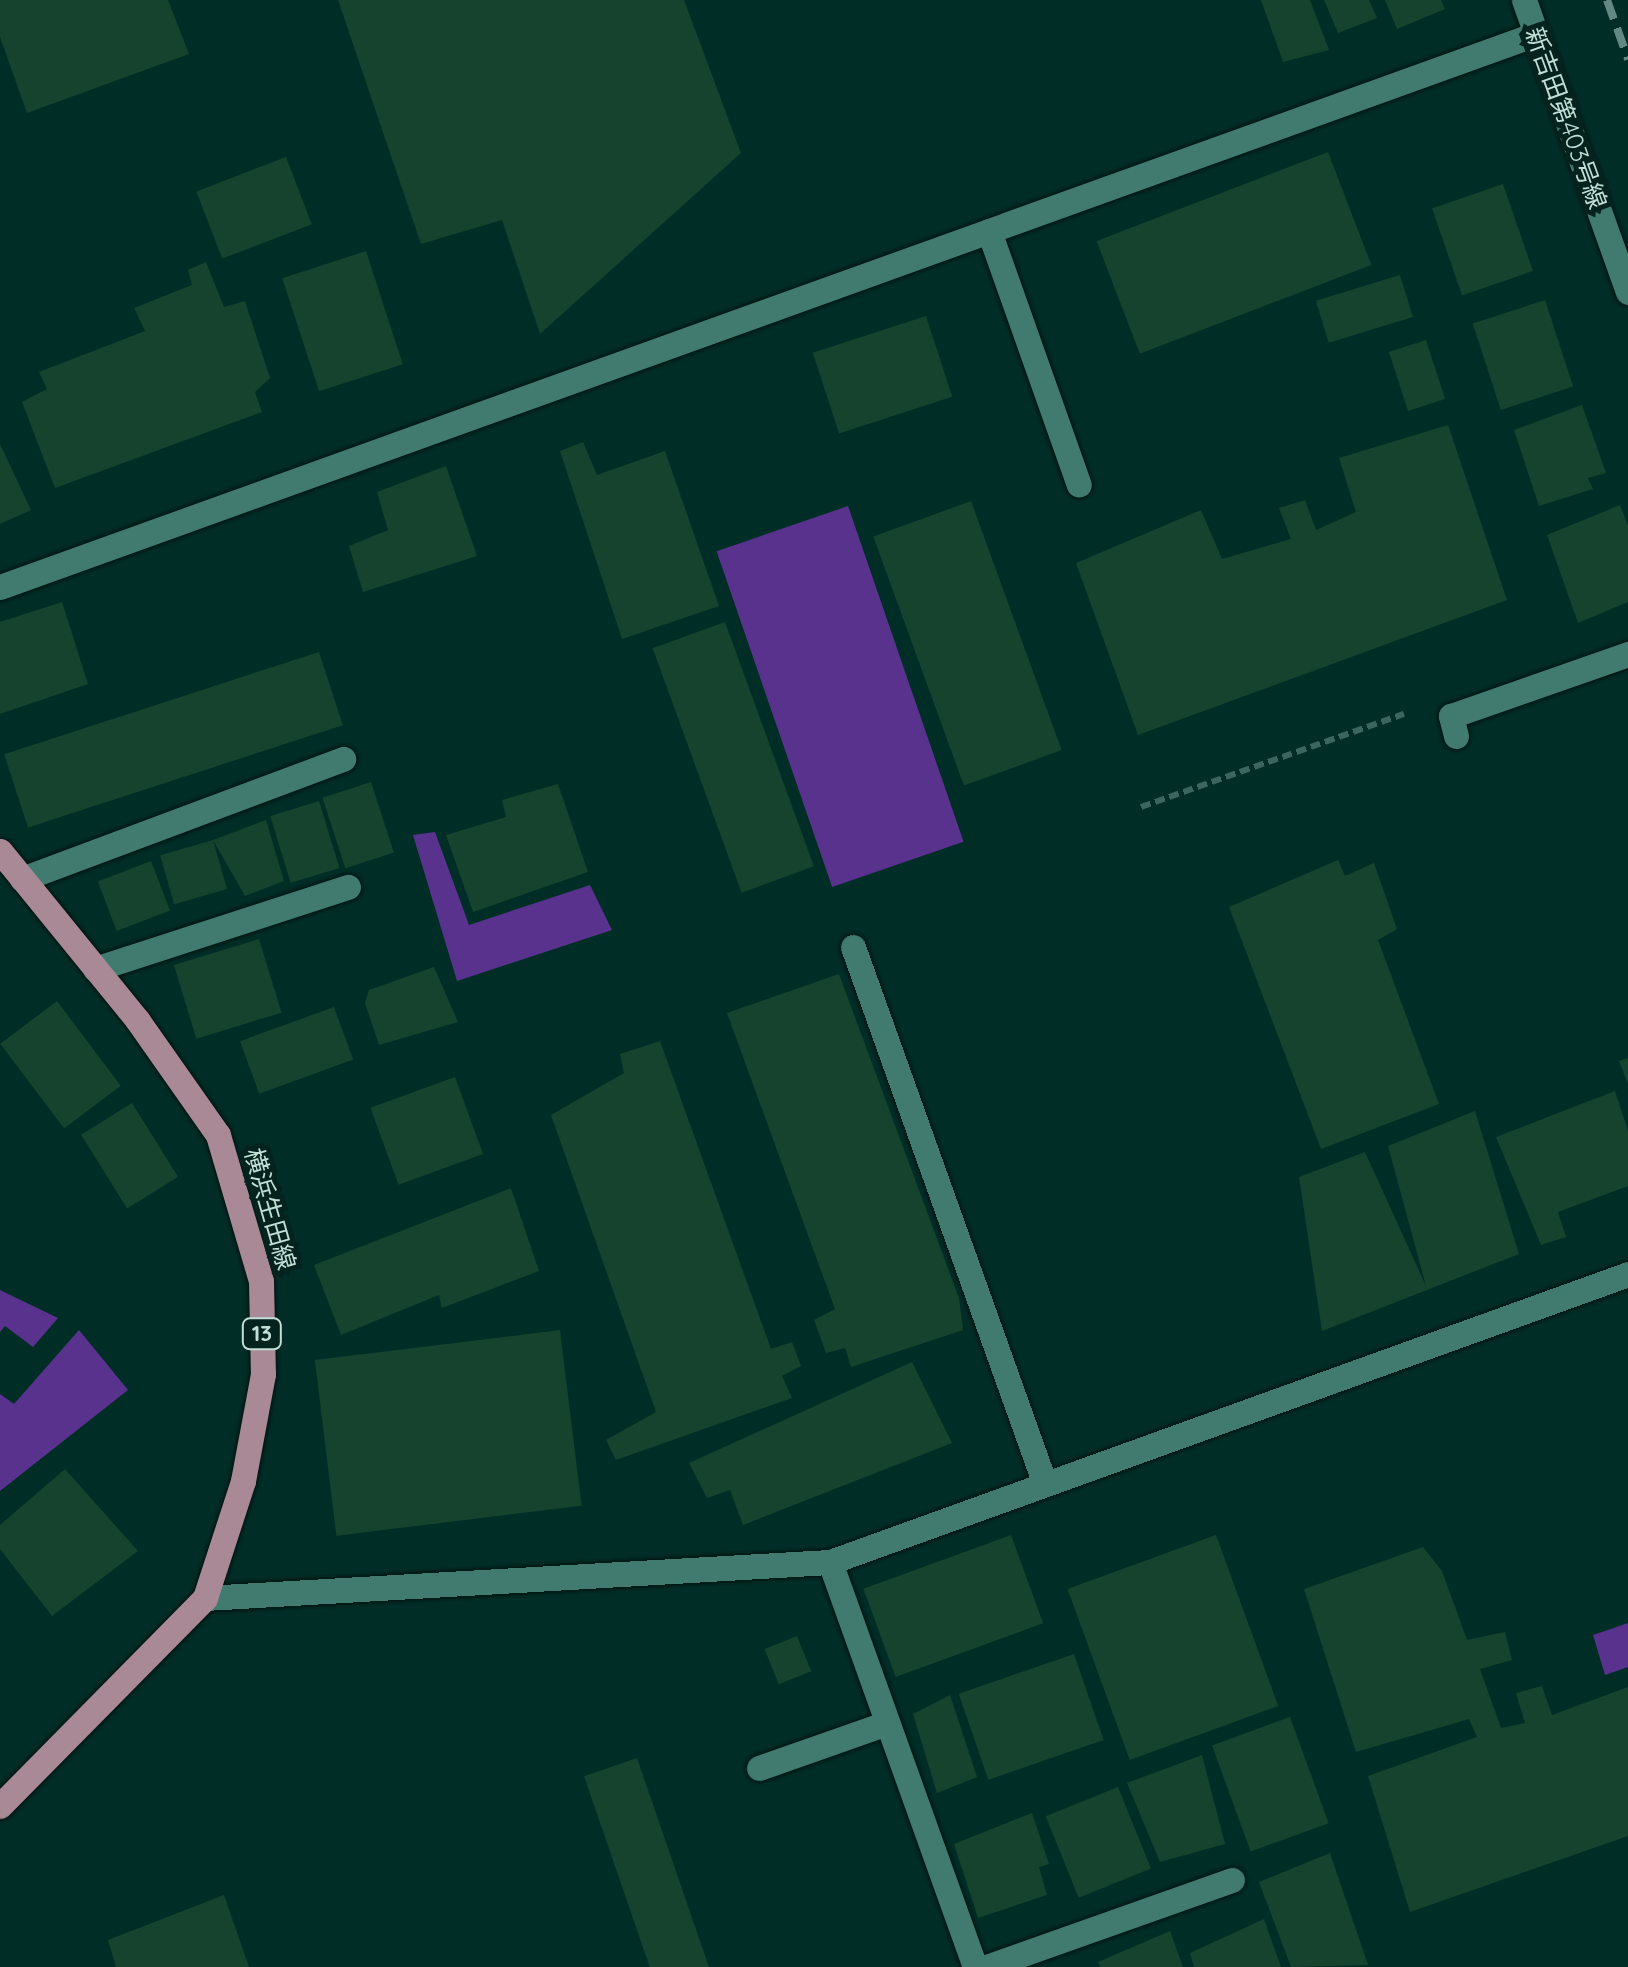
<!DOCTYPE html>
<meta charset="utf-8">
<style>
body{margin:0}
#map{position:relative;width:1628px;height:1967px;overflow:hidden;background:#002e27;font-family:Quicksand,"Noto Sans JP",sans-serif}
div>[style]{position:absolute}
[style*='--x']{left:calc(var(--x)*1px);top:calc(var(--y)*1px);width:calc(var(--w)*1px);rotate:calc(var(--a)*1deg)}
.forest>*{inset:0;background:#58328c;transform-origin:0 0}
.building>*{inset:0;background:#15432d;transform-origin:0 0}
.path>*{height:6px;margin-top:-3px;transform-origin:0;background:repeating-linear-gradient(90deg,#3c655e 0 10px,transparent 0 15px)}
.roads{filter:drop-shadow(0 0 2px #031310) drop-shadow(0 0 2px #031310)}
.service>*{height:25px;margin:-12.5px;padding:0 12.5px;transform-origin:12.5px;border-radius:12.5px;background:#417b6f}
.pedestrian>*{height:25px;margin:-12.5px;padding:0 12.5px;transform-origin:12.5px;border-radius:12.5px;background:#417b6f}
.minor>*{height:25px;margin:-12.5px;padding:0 12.5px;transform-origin:12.5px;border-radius:12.5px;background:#417b6f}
.tertiary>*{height:25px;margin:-12.5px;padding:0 12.5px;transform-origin:12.5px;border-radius:12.5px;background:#417b6f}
.primary>*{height:25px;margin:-12.5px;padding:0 12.5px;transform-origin:12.5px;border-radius:12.5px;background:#a98996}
.rail>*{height:8px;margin-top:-4px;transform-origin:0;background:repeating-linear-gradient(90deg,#648982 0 20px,transparent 0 30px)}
span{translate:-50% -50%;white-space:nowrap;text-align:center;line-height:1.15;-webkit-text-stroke:10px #04231e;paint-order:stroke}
.shield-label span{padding:2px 8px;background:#04231e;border:2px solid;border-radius:8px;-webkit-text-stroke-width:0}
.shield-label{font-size:22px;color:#c2ded7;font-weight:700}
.street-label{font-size:25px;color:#c2ded7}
</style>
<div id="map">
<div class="forest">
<div style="left:848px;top:506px;width:355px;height:139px;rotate:71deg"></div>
<div style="clip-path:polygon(435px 832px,469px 925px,590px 885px,612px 930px,457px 981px,413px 835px)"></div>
<div style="clip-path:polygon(0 1290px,58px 1318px,33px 1347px,5px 1326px,0 1332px)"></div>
<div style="clip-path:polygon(79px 1330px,128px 1390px,0 1491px,0 1394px,14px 1404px)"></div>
<div style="clip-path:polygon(1628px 1623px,1628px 1667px,1605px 1675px,1593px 1635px)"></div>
</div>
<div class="building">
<div style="clip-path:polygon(0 0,168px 0,189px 54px,27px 113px,0 37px)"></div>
<div style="clip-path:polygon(338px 0,684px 0,741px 153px,540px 334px,502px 220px,421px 244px)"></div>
<div style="clip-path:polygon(1261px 0,1310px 0,1329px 50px,1283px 62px)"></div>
<div style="clip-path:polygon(1324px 0,1369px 0,1377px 18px,1338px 33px)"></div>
<div style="clip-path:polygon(1385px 0,1441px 0,1445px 9px,1397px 29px)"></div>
<div style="left:1328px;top:152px;width:121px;height:248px;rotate:69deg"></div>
<div style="left:286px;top:157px;width:72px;height:96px;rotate:69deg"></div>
<div style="left:1503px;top:184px;width:92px;height:75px;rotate:71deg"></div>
<div style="left:366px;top:251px;width:119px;height:88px;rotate:72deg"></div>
<div style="clip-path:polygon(206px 262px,224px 307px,245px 301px,270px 378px,255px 392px,262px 412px,55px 488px,22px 402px,47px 389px,39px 372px,145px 331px,134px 308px,192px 285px,188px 270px)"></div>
<div style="left:1400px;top:275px;width:44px;height:88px;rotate:73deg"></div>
<div style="left:1545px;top:300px;width:91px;height:76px;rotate:72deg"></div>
<div style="left:926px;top:316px;width:85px;height:119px;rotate:72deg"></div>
<div style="left:1426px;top:340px;width:62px;height:39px;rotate:72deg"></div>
<div style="clip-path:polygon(1582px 405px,1606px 473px,1588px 478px,1593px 489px,1539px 506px,1514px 430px)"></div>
<div style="clip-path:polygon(1448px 425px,1507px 600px,1138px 735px,1076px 563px,1201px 510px,1222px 559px,1291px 539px,1279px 508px,1305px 500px,1316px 530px,1356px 512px,1339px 458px)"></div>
<div style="clip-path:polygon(583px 442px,597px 475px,665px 451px,719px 606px,622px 639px,560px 451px)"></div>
<div style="clip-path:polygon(0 444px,31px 510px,0 524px)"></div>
<div style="clip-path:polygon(446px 466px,477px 556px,363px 592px,349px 546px,388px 530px,377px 492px)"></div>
<div style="left:971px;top:501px;width:265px;height:104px;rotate:70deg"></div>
<div style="clip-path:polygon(1620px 505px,1628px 526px,1628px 602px,1578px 623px,1547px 535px)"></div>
<div style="clip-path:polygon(62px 602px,88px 684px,0 714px,0 622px)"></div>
<div style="left:725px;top:622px;width:260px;height:77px;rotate:70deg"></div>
<div style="left:319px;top:652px;width:77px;height:331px;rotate:72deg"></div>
<div style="left:371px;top:782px;width:74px;height:51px;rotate:72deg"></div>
<div style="clip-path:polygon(558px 784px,588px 872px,473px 912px,446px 835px,506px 817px,502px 800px)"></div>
<div style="left:319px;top:801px;width:70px;height:51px;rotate:73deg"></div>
<div style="clip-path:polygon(266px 820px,284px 881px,245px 896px,213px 840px)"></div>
<div style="left:213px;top:840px;width:51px;height:55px;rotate:74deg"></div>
<div style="clip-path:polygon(1338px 860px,1345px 876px,1374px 863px,1397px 929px,1378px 940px,1439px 1104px,1321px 1149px,1229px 907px)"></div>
<div style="left:151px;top:861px;width:53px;height:57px;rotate:69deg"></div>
<div style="left:259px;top:939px;width:77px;height:89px;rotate:73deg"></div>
<div style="clip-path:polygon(434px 967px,458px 1022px,379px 1045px,365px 1003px,369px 990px)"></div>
<div style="clip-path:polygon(839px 974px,959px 1298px,963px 1330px,851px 1367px,845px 1348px,826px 1353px,814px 1320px,835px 1309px,727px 1013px)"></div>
<div style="left:57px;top:1001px;width:106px;height:71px;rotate:53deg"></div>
<div style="left:334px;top:1007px;width:56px;height:100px;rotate:70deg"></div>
<div style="clip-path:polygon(660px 1041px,771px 1349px,792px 1342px,801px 1366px,782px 1376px,792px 1398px,616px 1460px,606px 1440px,656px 1412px,551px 1115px,624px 1073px,620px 1054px)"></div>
<div style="clip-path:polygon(1628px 1058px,1628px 1084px,1619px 1061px)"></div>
<div style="left:455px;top:1077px;width:82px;height:90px;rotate:70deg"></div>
<div style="clip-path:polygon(1615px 1091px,1628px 1131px,1628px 1186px,1558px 1212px,1566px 1237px,1541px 1245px,1496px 1137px)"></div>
<div style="left:132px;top:1103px;width:87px;height:60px;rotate:58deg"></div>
<div style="clip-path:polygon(1475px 1111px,1519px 1254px,1322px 1331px,1299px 1177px,1365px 1152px,1426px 1286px,1388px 1146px)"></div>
<div style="clip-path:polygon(511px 1188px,539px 1271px,442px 1308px,439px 1295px,341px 1335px,314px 1265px)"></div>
<div style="left:560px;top:1330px;width:177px;height:247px;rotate:83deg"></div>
<div style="clip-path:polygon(912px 1362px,952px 1443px,743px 1525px,730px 1490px,707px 1498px,689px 1463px)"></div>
<div style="clip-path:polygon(65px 1469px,138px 1551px,52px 1616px,0 1549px,0 1525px)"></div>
<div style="left:1011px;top:1535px;width:94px;height:157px;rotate:70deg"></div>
<div style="left:1216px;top:1535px;width:182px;height:158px;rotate:70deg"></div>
<div style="clip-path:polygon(1423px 1547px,1442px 1571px,1467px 1640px,1505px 1632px,1512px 1660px,1480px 1669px,1501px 1728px,1525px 1723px,1516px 1693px,1542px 1686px,1552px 1715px,1628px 1687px,1628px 1836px,1410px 1912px,1368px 1776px,1477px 1737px,1469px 1719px,1356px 1752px,1304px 1589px)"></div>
<div style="left:797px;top:1636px;width:38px;height:35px;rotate:68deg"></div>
<div style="left:1074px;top:1654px;width:91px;height:122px;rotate:71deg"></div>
<div style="clip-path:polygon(950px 1695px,977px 1777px,937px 1793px,913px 1714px)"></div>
<div style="left:1290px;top:1717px;width:113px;height:83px;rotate:70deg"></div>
<div style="clip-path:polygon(1202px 1755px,1225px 1844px,1160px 1862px,1127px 1783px)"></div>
<div style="left:637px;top:1758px;width:221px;height:56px;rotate:71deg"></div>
<div style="left:1118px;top:1787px;width:88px;height:78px;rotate:68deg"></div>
<div style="clip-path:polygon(1032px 1813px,1049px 1864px,1039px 1867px,1047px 1895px,978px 1918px,954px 1844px)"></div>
<div style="clip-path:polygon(1330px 1853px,1368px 1965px,1291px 1967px,1259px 1882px)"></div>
<div style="clip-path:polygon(224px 1895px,249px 1967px,116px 1967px,108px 1940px)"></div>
<div style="clip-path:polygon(1264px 1919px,1281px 1967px,1194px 1967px,1190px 1953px)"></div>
<div style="clip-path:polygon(1170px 1931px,1183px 1967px,1100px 1967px,1098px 1962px)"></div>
</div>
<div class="path">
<div style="--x:1141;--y:807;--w:279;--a:-19.5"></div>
</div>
<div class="roads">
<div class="service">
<div style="--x:989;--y:231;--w:269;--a:70.5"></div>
<div style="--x:22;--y:879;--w:343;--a:-20.5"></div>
<div style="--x:95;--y:969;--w:266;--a:-18"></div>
<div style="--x:759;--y:1768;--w:136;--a:-19.4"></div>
</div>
<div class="pedestrian">
<div style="--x:1456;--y:736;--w:21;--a:-104"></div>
<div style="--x:1451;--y:716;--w:188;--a:-19.3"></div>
</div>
<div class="minor">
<div style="--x:0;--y:587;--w:1633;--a:-19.8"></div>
<div style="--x:853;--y:947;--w:570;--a:70.33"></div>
<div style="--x:830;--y:1562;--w:430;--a:70.3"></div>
<div style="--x:986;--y:1967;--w:261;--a:-19.5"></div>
</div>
<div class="tertiary">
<div style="--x:1524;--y:0;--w:310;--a:70.4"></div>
<div style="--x:205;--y:1598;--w:626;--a:-3.3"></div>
<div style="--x:830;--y:1562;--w:848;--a:-19.84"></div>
</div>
<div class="primary">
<div style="--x:0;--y:851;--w:219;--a:50.9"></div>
<div style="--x:138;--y:1021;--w:139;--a:54.9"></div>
<div style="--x:218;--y:1135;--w:152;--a:73.6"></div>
<div style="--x:261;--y:1281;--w:93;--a:88.8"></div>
<div style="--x:263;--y:1374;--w:109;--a:100.6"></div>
<div style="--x:243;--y:1481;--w:123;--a:108"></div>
<div style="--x:205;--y:1598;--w:292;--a:134.6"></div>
</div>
</div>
<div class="rail">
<div style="--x:1607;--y:0;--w:63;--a:70.4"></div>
</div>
<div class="shield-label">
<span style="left:262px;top:1334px">13</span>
</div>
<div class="street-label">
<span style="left:1566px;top:118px;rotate:70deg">新吉田第403号線</span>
<span style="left:270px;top:1209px;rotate:74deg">横浜生田線</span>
</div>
</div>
